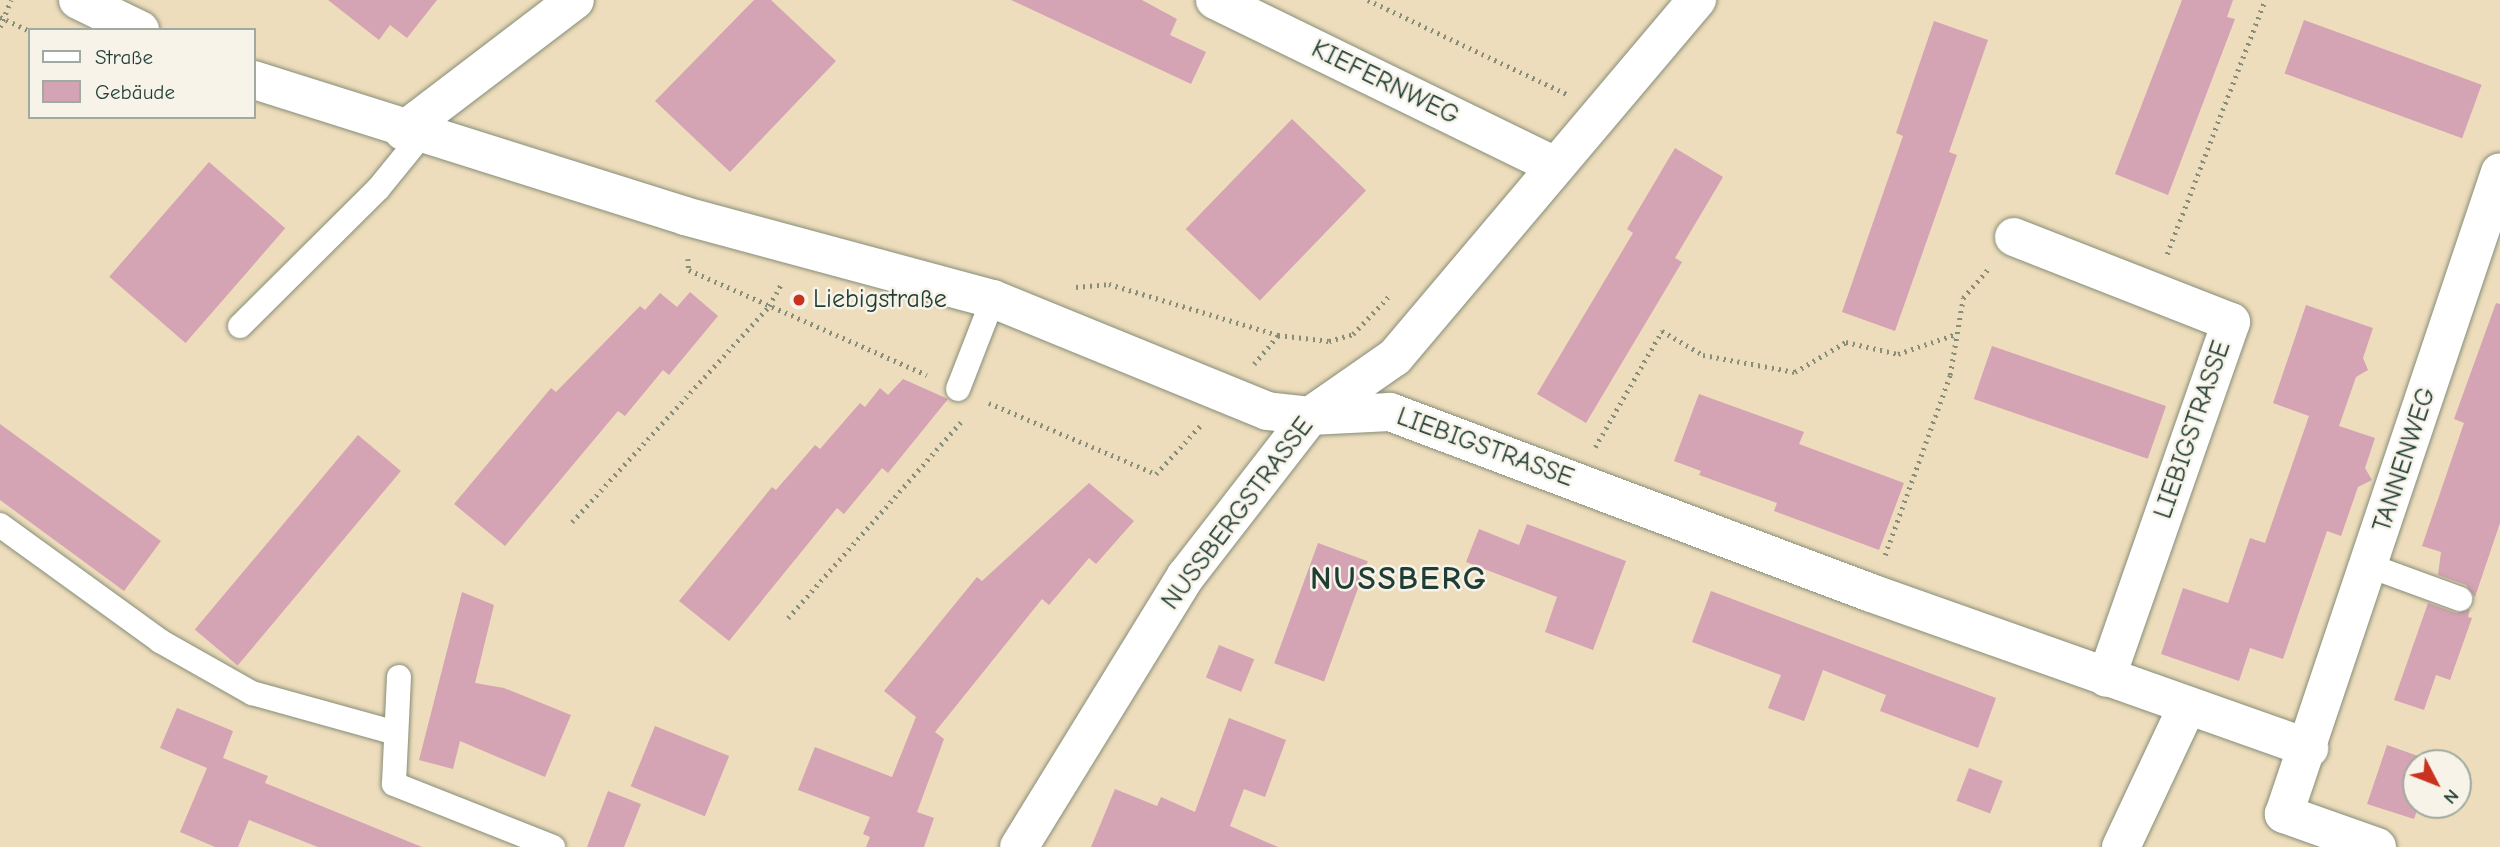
<!DOCTYPE html>
<meta charset="utf-8">
<style>
body{margin:0}
#map{position:relative;width:2500px;height:847px;overflow:hidden;background:#eeddbc;font-family:"Comic Neue",sans-serif}
div>[style]{position:absolute}
[style*='--x']{left:calc(var(--x)*1px);top:calc(var(--y)*1px);width:calc(var(--w)*1px);rotate:calc(var(--a)*1deg)}
.building>*{inset:0;background:#d4a3b4;transform-origin:0 0}
.path>*{height:4.5px;margin-top:-2.25px;transform-origin:0;background:repeating-linear-gradient(90deg,#868d78 0 2px,transparent 0 7px)}
.roads{filter:drop-shadow(0 0 2px #868d78) drop-shadow(0 0 2px #868d78)}
.service>*{height:24px;margin:-12px;padding:0 12px;transform-origin:12px;border-radius:12px;background:#fff}
.minor>*{height:38px;margin:-19px;padding:0 19px;transform-origin:19px;border-radius:19px;background:#fff}
.dots>*{width:19px;height:19px;translate:-50% -50%;box-sizing:border-box;border:4px solid #f7f3e8;border-radius:50%}
span{translate:-50% -50%;white-space:nowrap;text-align:center;line-height:1.15;-webkit-text-stroke:5px #f7f3e8;paint-order:stroke}
.street-label{font-size:26px;color:#1f3d34}
.poi-label{font-size:26px;color:#1f3d34}
.left{translate:0 -50%;text-align:left}
.district-label{font-size:33px;color:#1f3d34;font-weight:700;letter-spacing:2px}
.legend{position:absolute;left:28px;top:28px;width:228px;height:91px;box-sizing:border-box;background:#f7f3e8;border:2px solid #a1aaa0;margin:0;padding:9px 12px;list-style:none;font-size:21px;color:#1f3d34}
.legend li{display:flex;align-items:center;gap:14px;height:35px}
.legend b{width:35px;border:2px solid #a1aaa0}
.north{position:absolute;left:2402px;top:749px;width:70px;height:70px;box-sizing:border-box;background:#f7f3e8;border:2px solid #a1aaa0;border-radius:50%;rotate:132deg;font-size:19px;font-weight:700;line-height:28px;text-align:center;color:#1f3d34}
.north::after{content:'';display:block;margin:auto;width:24px;height:32px;background:#c8321e;clip-path:polygon(50% 0,100% 100%,50% 72%,0 100%)}
</style>
<div id="map">
<div class="building">
<div style="clip-path:polygon(328px 0,437px 0,407px 38px,390px 25px,379px 40px)"></div>
<div style="clip-path:polygon(754px 0,771px 0,836px 61px,730px 172px,655px 101px)"></div>
<div style="clip-path:polygon(1011px 0,1142px 0,1177px 19px,1170px 35px,1206px 52px,1191px 84px)"></div>
<div style="clip-path:polygon(2182px 0,2233px 0,2227px 17px,2235px 19px,2168px 195px,2115px 174px)"></div>
<div style="left:2304px;top:20px;width:189px;height:57px;rotate:20deg"></div>
<div style="clip-path:polygon(1934px 21px,1988px 40px,1949px 152px,1957px 155px,1895px 331px,1842px 312px,1903px 136px,1896px 133px)"></div>
<div style="left:1292px;top:119px;width:103px;height:153px;rotate:44deg"></div>
<div style="clip-path:polygon(1675px 148px,1723px 177px,1675px 258px,1682px 262px,1586px 423px,1537px 394px,1633px 233px,1627px 229px)"></div>
<div style="left:209px;top:162px;width:101px;height:152px;rotate:41deg"></div>
<div style="clip-path:polygon(690px 292px,718px 316px,669px 375px,663px 370px,625px 416px,618px 411px,505px 546px,454px 504px,551px 388px,556px 392px,640px 306px,645px 310px,660px 293px,677px 307px)"></div>
<div style="clip-path:polygon(2496px 303px,2500px 304px,2500px 523px,2475px 597px,2466px 585px,2438px 575px,2441px 552px,2422px 546px,2464px 423px,2454px 419px)"></div>
<div style="clip-path:polygon(2306px 305px,2373px 328px,2363px 358px,2368px 370px,2356px 377px,2339px 426px,2375px 438px,2365px 468px,2372px 480px,2358px 487px,2341px 536px,2327px 531px,2283px 659px,2250px 648px,2239px 681px,2161px 654px,2183px 588px,2228px 603px,2250px 538px,2265px 543px,2309px 416px,2273px 403px)"></div>
<div style="left:1992px;top:346px;width:184px;height:56px;rotate:19deg"></div>
<div style="clip-path:polygon(903px 379px,948px 399px,888px 473px,882px 468px,844px 514px,837px 508px,729px 641px,679px 601px,772px 487px,776px 490px,815px 445px,820px 449px,860px 403px,865px 407px,880px 388px,888px 395px)"></div>
<div style="clip-path:polygon(1699px 394px,1804px 432px,1799px 444px,1904px 483px,1879px 550px,1774px 511px,1777px 503px,1699px 475px,1701px 471px,1674px 461px)"></div>
<div style="clip-path:polygon(0 424px,161px 541px,124px 591px,0 500px)"></div>
<div style="left:358px;top:435px;width:56px;height:254px;rotate:40deg"></div>
<div style="clip-path:polygon(1089px 483px,1134px 521px,1096px 564px,1089px 558px,1049px 605px,1042px 599px,935px 732px,944px 739px,917px 812px,934px 818px,924px 847px,866px 847px,870px 837px,863px 834px,870px 817px,798px 790px,815px 747px,892px 777px,916px 717px,884px 691px,977px 577px,982px 581px)"></div>
<div style="clip-path:polygon(1527px 524px,1626px 561px,1593px 650px,1545px 632px,1557px 597px,1466px 562px,1479px 529px,1519px 545px)"></div>
<div style="left:1318px;top:543px;width:53px;height:128px;rotate:20deg"></div>
<div style="clip-path:polygon(1711px 591px,1996px 698px,1978px 748px,1880px 711px,1886px 695px,1823px 670px,1804px 721px,1768px 708px,1781px 675px,1692px 642px)"></div>
<div style="clip-path:polygon(462px 592px,494px 605px,475px 683px,504px 688px,571px 715px,545px 777px,460px 741px,453px 769px,419px 760px)"></div>
<div style="clip-path:polygon(2428px 603px,2456px 613px,2470px 609px,2468px 617px,2472px 618px,2450px 680px,2436px 675px,2424px 710px,2394px 700px)"></div>
<div style="left:1219px;top:645px;width:38px;height:35px;rotate:22deg"></div>
<div style="clip-path:polygon(177px 708px,233px 731px,223px 758px,268px 776px,265px 783px,422px 847px,318px 847px,249px 820px,238px 847px,215px 847px,180px 832px,207px 768px,160px 748px)"></div>
<div style="clip-path:polygon(1229px 718px,1286px 740px,1265px 797px,1244px 789px,1230px 826px,1278px 847px,1091px 847px,1115px 789px,1157px 806px,1161px 797px,1195px 812px)"></div>
<div style="left:655px;top:726px;width:80px;height:65px;rotate:22deg"></div>
<div style="clip-path:polygon(2387px 745px,2435px 762px,2416px 763px,2419px 805px,2414px 819px,2367px 804px)"></div>
<div style="left:1969px;top:768px;width:36px;height:35px;rotate:21deg"></div>
<div style="clip-path:polygon(608px 791px,641px 804px,624px 847px,587px 847px)"></div>
</div>
<div class="path">
<div style="--x:1368;--y:0;--w:220;--a:25.3"></div>
<div style="--x:0;--y:17;--w:33;--a:25"></div>
<div style="--x:0;--y:27;--w:29;--a:-68"></div>
<div style="--x:2167;--y:254;--w:272;--a:-68.9"></div>
<div style="--x:688;--y:259;--w:11;--a:85"></div>
<div style="--x:689;--y:270;--w:260;--a:23.8"></div>
<div style="--x:1076;--y:287;--w:33;--a:-5"></div>
<div style="--x:1109;--y:284;--w:177;--a:16.8"></div>
<div style="--x:1254;--y:364;--w:38;--a:-50"></div>
<div style="--x:1278;--y:335;--w:51;--a:6.7"></div>
<div style="--x:1329;--y:341;--w:25;--a:-16"></div>
<div style="--x:1353;--y:334;--w:52;--a:-46.5"></div>
<div style="--x:989;--y:403;--w:181;--a:23"></div>
<div style="--x:1156;--y:474;--w:65;--a:-47.5"></div>
<div style="--x:1595;--y:447;--w:134;--a:-60"></div>
<div style="--x:1662;--y:331;--w:48;--a:30.3"></div>
<div style="--x:1703;--y:355;--w:94;--a:10.5"></div>
<div style="--x:1795;--y:372;--w:59;--a:-30.5"></div>
<div style="--x:1846;--y:342;--w:53;--a:13"></div>
<div style="--x:1898;--y:354;--w:61;--a:-19"></div>
<div style="--x:572;--y:522;--w:292;--a:-47.6"></div>
<div style="--x:769;--y:306;--w:25;--a:-61"></div>
<div style="--x:1885;--y:555;--w:191;--a:-70.1"></div>
<div style="--x:1950;--y:375;--w:78;--a:-80.4"></div>
<div style="--x:1963;--y:298;--w:40;--a:-49"></div>
<div style="--x:788;--y:618;--w:261;--a:-48.6"></div>
</div>
<div class="roads">
<div class="service">
<div style="--x:240;--y:326;--w:194;--a:-44.8"></div>
<div style="--x:378;--y:189;--w:68;--a:-50.9"></div>
<div style="--x:958;--y:389;--w:97;--a:-68.7"></div>
<div style="--x:0;--y:525;--w:198;--a:35.9"></div>
<div style="--x:160;--y:641;--w:106;--a:29.5"></div>
<div style="--x:252;--y:693;--w:149;--a:15.5"></div>
<div style="--x:2370;--y:566;--w:96;--a:20.1"></div>
<div style="--x:399;--y:677;--w:107;--a:92.7"></div>
<div style="--x:394;--y:784;--w:171;--a:21.6"></div>
</div>
<div class="minor">
<div style="--x:78;--y:0;--w:69;--a:25.8"></div>
<div style="--x:1215;--y:0;--w:379;--a:26"></div>
<div style="--x:254;--y:80;--w:452;--a:17.5"></div>
<div style="--x:685;--y:216;--w:319;--a:15.1"></div>
<div style="--x:993;--y:299;--w:296;--a:22.2"></div>
<div style="--x:1267;--y:411;--w:43;--a:6.6"></div>
<div style="--x:1310;--y:416;--w:80;--a:-2.9"></div>
<div style="--x:1390;--y:412;--w:514;--a:20.62"></div>
<div style="--x:1871;--y:593;--w:465;--a:19.5"></div>
<div style="--x:403;--y:131;--w:216;--a:-37.3"></div>
<div style="--x:2014;--y:237;--w:233;--a:21.4"></div>
<div style="--x:2231;--y:322;--w:377;--a:109.3"></div>
<div style="--x:1019;--y:847;--w:318;--a:-58.4"></div>
<div style="--x:1186;--y:576;--w:202;--a:-52.2"></div>
<div style="--x:1310;--y:416;--w:103;--a:-34.8"></div>
<div style="--x:1395;--y:357;--w:468;--a:-49.8"></div>
<div style="--x:2121;--y:847;--w:155;--a:-64.8"></div>
<div style="--x:2377;--y:847;--w:99;--a:-160.5"></div>
<div style="--x:2284;--y:814;--w:677;--a:-71.4"></div>
</div>
</div>
<div class="dots">
<div style="left:799px;top:300px;background:#c8321e"></div>
</div>
<div class="street-label">
<span style="left:1385px;top:83px;rotate:26deg">KIEFERNWEG</span>
<span style="left:2193px;top:430px;rotate:-71deg">LIEBIGSTRASSE</span>
<span style="left:1485px;top:448px;rotate:20deg">LIEBIGSTRASSE</span>
<span style="left:2405px;top:460px;rotate:-72deg">TANNENWEG</span>
<span style="left:1238px;top:514px;rotate:-53deg">NUSSBERGSTRASSE</span>
</div>
<div class="poi-label">
<span class="left" style="left:813px;top:300px">Liebigstraße</span>
</div>
<div class="district-label">
<span style="left:1399px;top:579px">NUSSBERG</span>
</div>
<ul class="legend">
<li><b style="height:9px;background:#fff"></b>Straße</li>
<li><b style="height:19px;background:#d4a3b4"></b>Gebäude</li>
</ul>
<div class="north">N</div>
</div>
